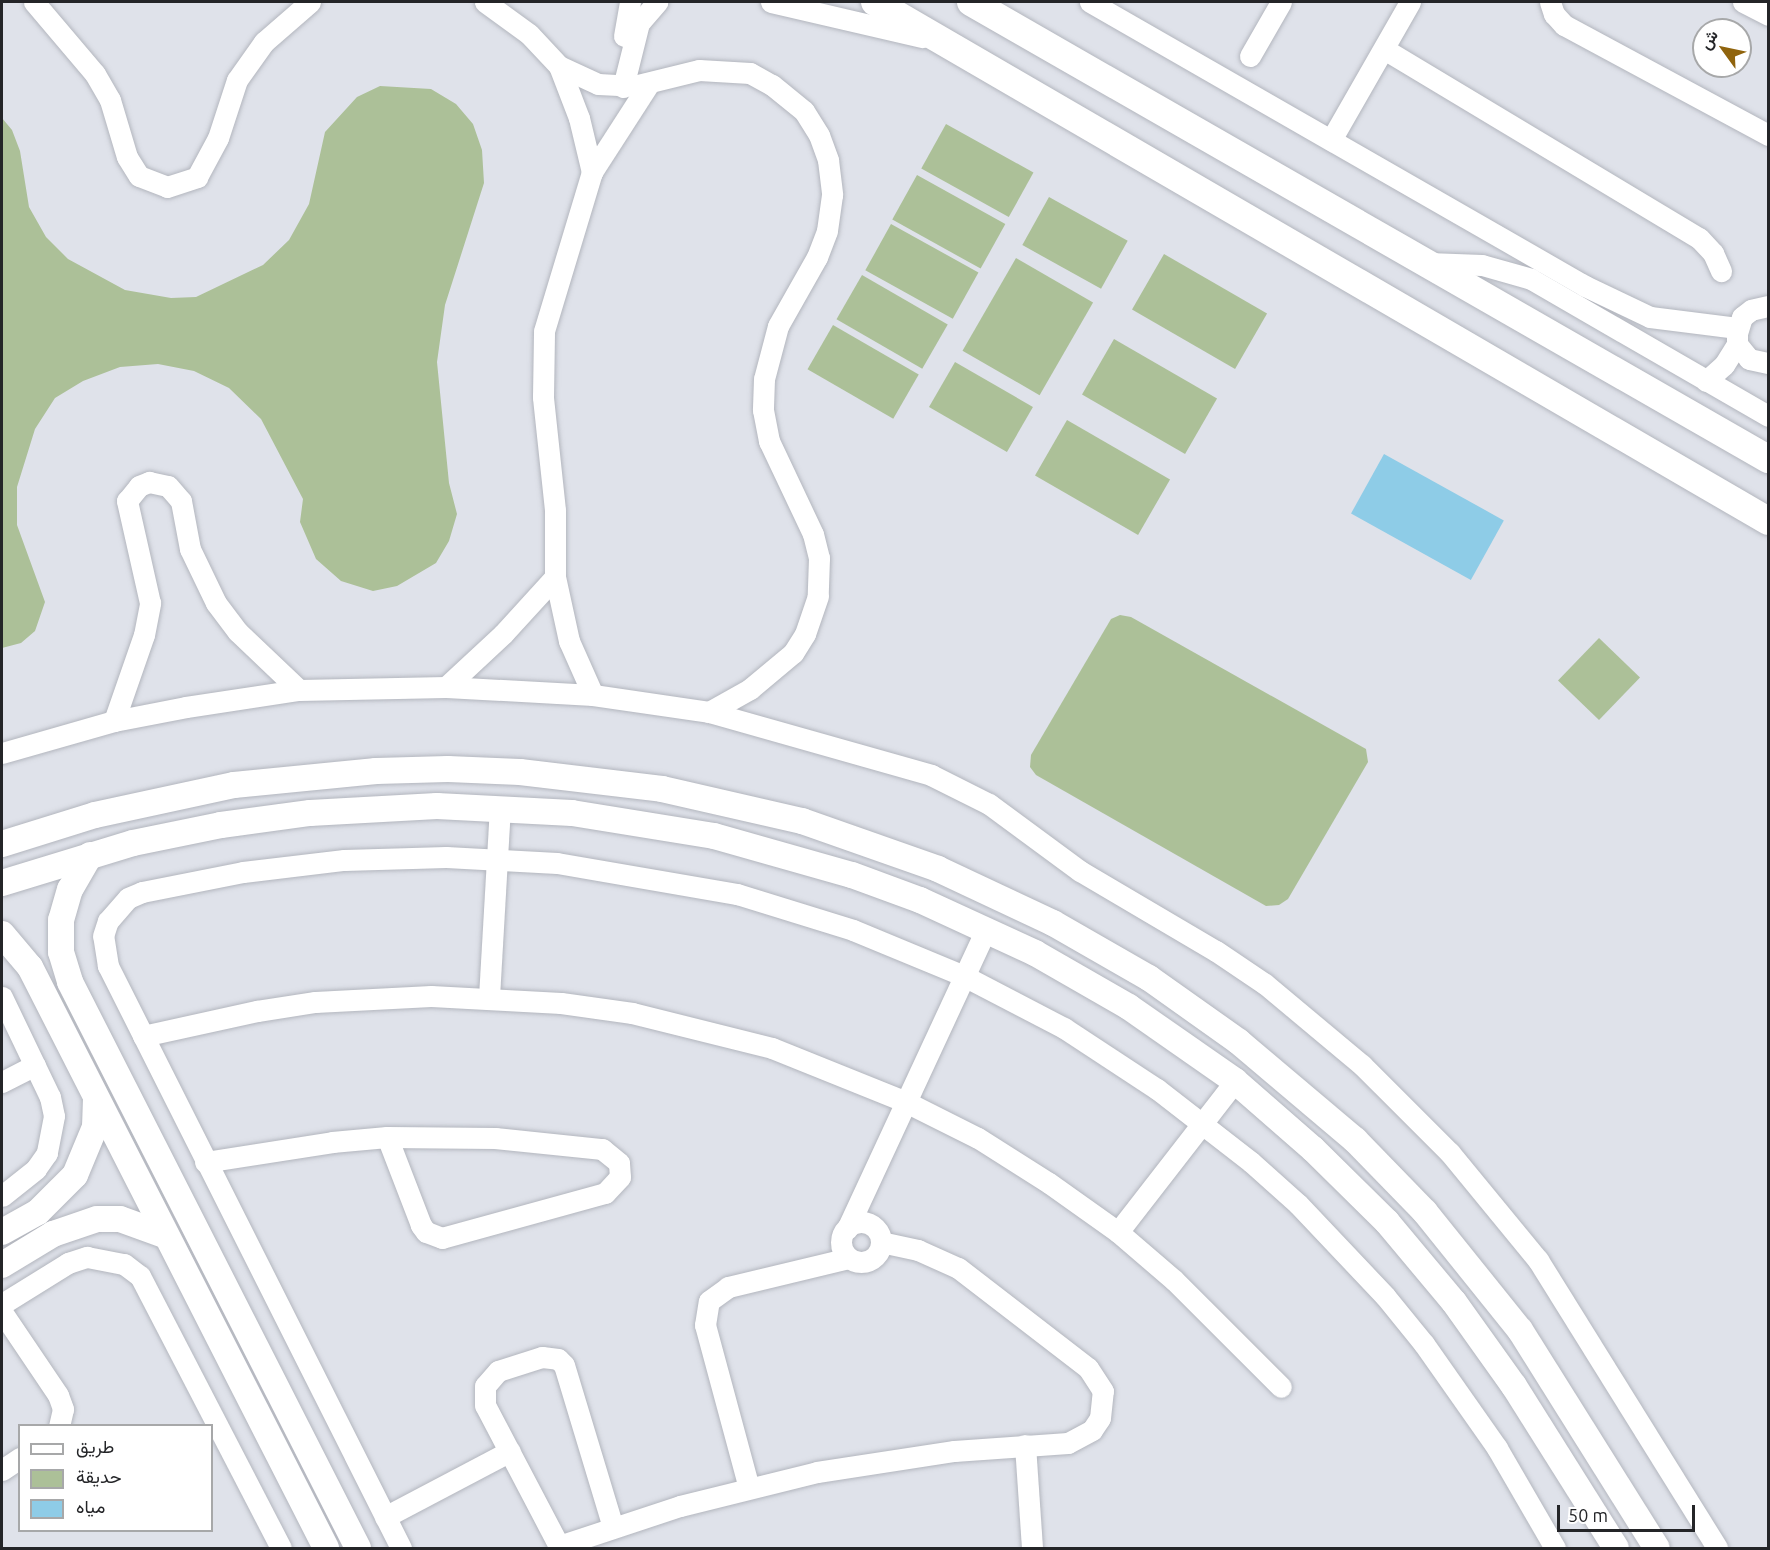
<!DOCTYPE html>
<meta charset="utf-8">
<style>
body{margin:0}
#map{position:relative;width:1770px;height:1550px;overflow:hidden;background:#dfe2ea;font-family:Ubuntu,Vazirmatn,sans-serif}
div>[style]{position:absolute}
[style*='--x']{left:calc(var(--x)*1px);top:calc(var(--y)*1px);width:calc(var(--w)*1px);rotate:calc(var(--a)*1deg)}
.green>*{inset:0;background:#acc098;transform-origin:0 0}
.water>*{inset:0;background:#8ecce7;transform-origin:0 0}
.roads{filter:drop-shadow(0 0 2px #b3b6be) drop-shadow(0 0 2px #b3b6be)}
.minor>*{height:21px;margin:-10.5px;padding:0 10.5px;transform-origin:10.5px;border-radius:10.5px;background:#fff}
.minor>.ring{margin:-10.5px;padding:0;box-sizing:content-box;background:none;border:21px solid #fff;border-radius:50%}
.tertiary>*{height:26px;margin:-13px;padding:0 13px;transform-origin:13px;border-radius:13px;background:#fff}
.secondary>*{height:28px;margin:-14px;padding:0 14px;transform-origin:14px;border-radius:14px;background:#fff}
span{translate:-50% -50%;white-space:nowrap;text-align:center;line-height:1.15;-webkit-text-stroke:4.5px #fff;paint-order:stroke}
.frame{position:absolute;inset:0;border:3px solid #242528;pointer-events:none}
.legend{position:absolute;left:18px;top:1424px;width:195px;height:108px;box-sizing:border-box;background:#fff;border:2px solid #a7a8a9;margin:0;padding:8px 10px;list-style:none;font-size:18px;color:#242528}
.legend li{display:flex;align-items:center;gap:12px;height:30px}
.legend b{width:30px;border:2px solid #a7a8a9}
.north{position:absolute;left:1692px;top:18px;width:60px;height:60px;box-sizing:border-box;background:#fff;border:2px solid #a7a8a9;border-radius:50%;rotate:303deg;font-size:16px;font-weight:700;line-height:24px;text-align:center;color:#242528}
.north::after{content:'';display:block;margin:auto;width:21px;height:27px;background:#90640d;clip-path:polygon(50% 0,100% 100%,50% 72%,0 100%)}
.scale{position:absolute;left:1557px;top:1505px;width:138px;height:27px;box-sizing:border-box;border:3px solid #242528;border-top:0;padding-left:8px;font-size:18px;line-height:21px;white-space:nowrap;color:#242528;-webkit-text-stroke:4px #fff;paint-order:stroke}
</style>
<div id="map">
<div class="green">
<div style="clip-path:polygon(380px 86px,431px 89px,456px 104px,473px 124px,482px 150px,484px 183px,445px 305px,437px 362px,449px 483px,457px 514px,449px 541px,436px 563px,397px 586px,373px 591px,341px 581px,316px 559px,300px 522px,303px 499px,261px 419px,229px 388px,194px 371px,158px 364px,120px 367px,83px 381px,55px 398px,35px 429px,17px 487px,17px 525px,45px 602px,35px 631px,21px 643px,2px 648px,2px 118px,12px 130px,20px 151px,29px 207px,46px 237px,68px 259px,125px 290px,171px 298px,196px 297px,263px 265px,289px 240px,309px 204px,325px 132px,357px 97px)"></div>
<div style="left:946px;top:124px;width:100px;height:51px;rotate:29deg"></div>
<div style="left:917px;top:175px;width:101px;height:51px;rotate:29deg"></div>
<div style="left:1049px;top:197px;width:90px;height:55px;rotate:29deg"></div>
<div style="left:891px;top:224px;width:100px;height:53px;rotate:29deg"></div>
<div style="left:1164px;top:254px;width:119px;height:64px;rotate:30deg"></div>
<div style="left:1016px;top:258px;width:89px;height:107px;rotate:30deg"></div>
<div style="left:862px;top:275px;width:99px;height:51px;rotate:30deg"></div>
<div style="left:833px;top:325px;width:99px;height:51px;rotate:30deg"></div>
<div style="left:1114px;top:339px;width:119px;height:64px;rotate:30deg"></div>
<div style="left:955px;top:362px;width:90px;height:52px;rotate:30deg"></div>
<div style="left:1067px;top:420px;width:119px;height:64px;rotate:30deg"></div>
<div style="clip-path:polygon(1120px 615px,1131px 617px,1366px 749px,1368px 762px,1288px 899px,1279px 905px,1266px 906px,1036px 775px,1030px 767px,1031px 755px,1111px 619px)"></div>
<div style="left:1599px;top:638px;width:57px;height:59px;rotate:44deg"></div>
</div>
<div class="water">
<div style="left:1384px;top:454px;width:137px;height:68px;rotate:29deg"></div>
</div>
<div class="roads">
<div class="minor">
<div style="--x:34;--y:2;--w:94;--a:49.7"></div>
<div style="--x:95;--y:74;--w:30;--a:60"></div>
<div style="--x:110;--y:100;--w:59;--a:73.4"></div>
<div style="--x:127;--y:157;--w:22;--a:58"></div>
<div style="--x:139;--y:176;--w:30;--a:21"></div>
<div style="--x:167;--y:187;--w:32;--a:-18"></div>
<div style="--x:197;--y:177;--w:44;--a:-61.7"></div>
<div style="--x:218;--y:138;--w:61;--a:-71.9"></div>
<div style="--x:237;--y:80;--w:47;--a:-54.6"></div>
<div style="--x:264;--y:42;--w:61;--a:-41"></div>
<div style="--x:485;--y:2;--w:54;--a:36"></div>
<div style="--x:529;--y:34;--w:44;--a:46.8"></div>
<div style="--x:559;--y:66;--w:43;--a:24.8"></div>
<div style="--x:598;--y:84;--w:36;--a:3"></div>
<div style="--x:634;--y:86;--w:67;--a:-13.8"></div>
<div style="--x:699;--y:70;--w:51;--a:3.4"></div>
<div style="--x:750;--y:73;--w:25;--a:29"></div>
<div style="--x:772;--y:85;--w:41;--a:39.1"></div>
<div style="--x:804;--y:111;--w:28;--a:58"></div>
<div style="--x:819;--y:135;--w:27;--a:70"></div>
<div style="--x:828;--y:160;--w:35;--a:83"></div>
<div style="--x:832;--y:195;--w:36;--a:98"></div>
<div style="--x:827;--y:231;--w:28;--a:111"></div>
<div style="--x:817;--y:257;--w:79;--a:119.5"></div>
<div style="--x:778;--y:326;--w:55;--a:104.8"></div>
<div style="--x:764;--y:379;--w:31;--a:92"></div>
<div style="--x:763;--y:410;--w:32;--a:79"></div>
<div style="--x:769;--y:441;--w:103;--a:64.7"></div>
<div style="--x:813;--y:534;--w:25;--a:76"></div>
<div style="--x:819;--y:558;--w:38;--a:92"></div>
<div style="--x:818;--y:596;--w:40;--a:108.9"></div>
<div style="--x:805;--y:634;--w:22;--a:122"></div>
<div style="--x:793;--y:653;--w:56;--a:140.1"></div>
<div style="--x:750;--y:689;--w:47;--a:150.7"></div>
<div style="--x:771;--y:2;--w:155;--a:13.1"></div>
<div style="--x:1090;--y:2;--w:571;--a:29.84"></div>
<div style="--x:1585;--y:286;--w:72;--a:25.5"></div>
<div style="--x:1650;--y:317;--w:88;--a:7.2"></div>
<div style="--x:1550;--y:2;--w:13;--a:72"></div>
<div style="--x:1554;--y:14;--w:15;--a:48"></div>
<div style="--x:1564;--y:25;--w:232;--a:28.3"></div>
<div style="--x:1743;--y:2;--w:28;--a:27"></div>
<div style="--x:624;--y:36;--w:35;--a:-80"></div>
<div style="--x:1384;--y:49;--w:367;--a:31"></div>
<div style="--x:1699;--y:238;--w:21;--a:47"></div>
<div style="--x:1713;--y:253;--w:20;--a:66"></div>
<div style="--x:1250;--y:56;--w:62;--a:-60.1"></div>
<div style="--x:559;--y:66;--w:56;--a:69"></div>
<div style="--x:579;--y:118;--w:56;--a:76.5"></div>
<div style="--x:623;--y:87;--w:66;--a:-76"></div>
<div style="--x:639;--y:23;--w:28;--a:-49"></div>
<div style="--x:1331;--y:140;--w:159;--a:-60.2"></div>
<div style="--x:1428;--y:263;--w:54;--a:2.1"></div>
<div style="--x:1482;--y:265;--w:51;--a:15.9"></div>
<div style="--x:1531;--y:279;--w:274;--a:30"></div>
<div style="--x:1768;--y:306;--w:17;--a:167"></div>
<div style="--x:1751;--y:310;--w:11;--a:142"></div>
<div style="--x:1742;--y:317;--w:17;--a:107"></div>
<div style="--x:1737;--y:333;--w:11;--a:90"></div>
<div style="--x:1737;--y:344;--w:19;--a:51"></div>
<div style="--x:1749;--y:359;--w:19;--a:12"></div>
<div style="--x:1706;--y:381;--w:24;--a:-42"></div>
<div style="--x:1724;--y:365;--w:25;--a:-58"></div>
<div style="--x:446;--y:687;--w:78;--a:-42.9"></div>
<div style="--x:503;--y:634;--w:77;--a:-47.6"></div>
<div style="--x:593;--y:695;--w:59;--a:-114"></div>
<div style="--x:569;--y:641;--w:66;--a:-102.3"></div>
<div style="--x:555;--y:577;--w:67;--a:-90"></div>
<div style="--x:555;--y:510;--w:114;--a:-96.1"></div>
<div style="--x:543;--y:397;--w:66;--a:-89.1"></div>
<div style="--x:544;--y:331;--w:166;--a:-73.2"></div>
<div style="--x:592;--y:172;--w:103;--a:-57.2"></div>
<div style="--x:114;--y:721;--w:91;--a:-70.8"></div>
<div style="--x:144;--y:635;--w:33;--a:-79"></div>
<div style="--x:150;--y:603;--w:105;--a:-102.7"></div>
<div style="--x:127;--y:501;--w:19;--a:-51"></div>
<div style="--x:139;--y:486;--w:11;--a:-22"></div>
<div style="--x:149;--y:482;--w:19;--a:12"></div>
<div style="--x:168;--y:486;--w:20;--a:49"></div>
<div style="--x:181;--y:501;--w:49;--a:79.4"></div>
<div style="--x:190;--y:549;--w:60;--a:64.3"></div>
<div style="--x:216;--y:603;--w:36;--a:53"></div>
<div style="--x:238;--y:632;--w:84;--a:43.6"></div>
<div style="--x:2;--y:753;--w:116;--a:-15.9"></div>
<div style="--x:114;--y:721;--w:73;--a:-11"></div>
<div style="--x:186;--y:707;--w:114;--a:-8.6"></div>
<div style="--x:299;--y:690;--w:147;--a:-1.2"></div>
<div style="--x:446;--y:687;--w:147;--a:3.1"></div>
<div style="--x:593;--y:695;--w:117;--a:8.3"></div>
<div style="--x:709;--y:712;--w:231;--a:15.8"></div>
<div style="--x:931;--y:775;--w:65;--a:26.6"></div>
<div style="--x:989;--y:804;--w:113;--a:36.4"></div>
<div style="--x:1080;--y:871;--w:158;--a:30.5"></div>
<div style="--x:1216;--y:951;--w:59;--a:34"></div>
<div style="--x:1265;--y:984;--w:126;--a:39.9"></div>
<div style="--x:1362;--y:1065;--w:124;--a:45"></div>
<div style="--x:1450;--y:1153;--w:139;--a:50.6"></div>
<div style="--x:1538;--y:1260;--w:339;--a:58.1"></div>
<div style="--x:2;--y:997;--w:111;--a:64.4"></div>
<div style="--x:50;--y:1097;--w:19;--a:78"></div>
<div style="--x:54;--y:1116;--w:38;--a:101"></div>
<div style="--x:47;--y:1153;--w:19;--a:125"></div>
<div style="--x:36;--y:1169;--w:43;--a:141.5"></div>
<div style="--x:489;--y:997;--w:189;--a:-86.7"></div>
<div style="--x:143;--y:1036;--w:117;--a:-12.4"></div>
<div style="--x:257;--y:1011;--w:59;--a:-8.8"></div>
<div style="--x:315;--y:1002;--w:116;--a:-3"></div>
<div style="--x:431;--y:996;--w:130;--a:3.1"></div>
<div style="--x:561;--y:1003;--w:72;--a:8"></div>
<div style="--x:632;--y:1013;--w:144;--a:14"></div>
<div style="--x:772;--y:1048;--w:144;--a:21.9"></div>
<div style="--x:906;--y:1102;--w:80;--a:26.6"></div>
<div style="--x:978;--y:1138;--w:84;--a:32.4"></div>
<div style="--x:1049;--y:1183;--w:85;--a:35.4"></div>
<div style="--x:1118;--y:1232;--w:74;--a:40.6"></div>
<div style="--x:1174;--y:1280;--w:151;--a:45"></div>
<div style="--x:2;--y:1082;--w:37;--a:-27"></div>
<div style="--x:205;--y:1162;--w:129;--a:-8.9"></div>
<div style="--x:332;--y:1142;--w:55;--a:-5.2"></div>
<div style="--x:387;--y:1137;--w:108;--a:0.5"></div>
<div style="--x:495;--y:1138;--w:108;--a:5.9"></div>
<div style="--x:602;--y:1149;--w:22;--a:39"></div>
<div style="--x:619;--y:1163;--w:14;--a:86"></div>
<div style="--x:620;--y:1177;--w:22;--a:133"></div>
<div style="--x:605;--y:1193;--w:169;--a:164.6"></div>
<div style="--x:442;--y:1238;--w:17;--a:-159"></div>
<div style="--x:426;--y:1232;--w:9;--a:-126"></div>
<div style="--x:421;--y:1225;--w:94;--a:-111.1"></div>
<div class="ring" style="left:841px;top:1222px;width:19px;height:19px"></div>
<div style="--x:847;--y:1229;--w:331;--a:-65.1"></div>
<div style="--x:1118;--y:1232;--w:191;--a:-52.2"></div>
<div style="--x:2;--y:1304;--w:78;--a:-31.8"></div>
<div style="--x:68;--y:1263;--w:20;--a:-18"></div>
<div style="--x:87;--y:1257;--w:38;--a:11"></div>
<div style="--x:124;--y:1264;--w:20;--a:37"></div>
<div style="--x:140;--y:1276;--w:306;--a:62.6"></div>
<div style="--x:2;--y:1312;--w:100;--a:56"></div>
<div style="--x:58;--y:1395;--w:15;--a:70"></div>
<div style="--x:63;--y:1409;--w:17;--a:103"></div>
<div style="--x:1025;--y:1445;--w:103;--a:86.1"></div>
<div style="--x:2;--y:1470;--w:22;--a:-34"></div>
<div style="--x:749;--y:1488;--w:169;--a:-105.1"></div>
<div style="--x:705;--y:1325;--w:24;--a:-81"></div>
<div style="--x:709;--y:1301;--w:24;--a:-36"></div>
<div style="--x:728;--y:1287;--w:124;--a:-13.5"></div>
<div style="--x:385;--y:1517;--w:141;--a:-27.8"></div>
<div style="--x:559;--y:1546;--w:127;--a:-18.3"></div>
<div style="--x:680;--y:1506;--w:141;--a:-13.9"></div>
<div style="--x:817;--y:1472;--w:139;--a:-8.7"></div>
<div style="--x:954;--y:1451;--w:114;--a:-4"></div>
<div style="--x:1068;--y:1443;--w:27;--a:-28"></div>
<div style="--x:1092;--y:1430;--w:14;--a:-56"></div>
<div style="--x:1100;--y:1418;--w:27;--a:-84"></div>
<div style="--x:1103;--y:1391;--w:27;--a:-123"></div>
<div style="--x:1088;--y:1368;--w:164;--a:-142.4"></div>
<div style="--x:958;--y:1268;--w:44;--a:-155.8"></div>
<div style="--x:918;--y:1250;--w:38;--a:-168"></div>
<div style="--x:401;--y:1548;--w:652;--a:-116.72"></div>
<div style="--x:108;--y:966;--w:30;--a:-99"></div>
<div style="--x:103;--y:936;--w:16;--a:-72"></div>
<div style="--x:108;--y:921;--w:30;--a:-49"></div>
<div style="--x:128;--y:898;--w:15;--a:-23"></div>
<div style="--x:142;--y:892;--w:103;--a:-11.2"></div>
<div style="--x:243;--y:872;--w:102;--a:-6.8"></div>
<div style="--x:344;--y:860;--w:102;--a:-1.7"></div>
<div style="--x:446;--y:857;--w:111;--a:3.1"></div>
<div style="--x:557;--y:863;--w:183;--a:9.8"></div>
<div style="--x:737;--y:894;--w:121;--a:17.2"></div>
<div style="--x:853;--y:930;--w:120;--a:22.5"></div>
<div style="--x:964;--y:976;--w:113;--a:27.5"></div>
<div style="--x:1064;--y:1028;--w:111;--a:33.3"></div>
<div style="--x:1157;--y:1089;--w:119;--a:37.8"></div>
<div style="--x:1251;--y:1162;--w:63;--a:41.8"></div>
<div style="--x:1298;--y:1204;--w:127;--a:46.6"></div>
<div style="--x:1385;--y:1296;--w:62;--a:50.9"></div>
<div style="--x:1424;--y:1344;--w:127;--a:54.9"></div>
<div style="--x:1497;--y:1448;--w:116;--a:59.9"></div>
<div style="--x:560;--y:1548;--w:161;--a:-117.7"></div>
<div style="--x:485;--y:1405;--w:19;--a:-90"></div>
<div style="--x:485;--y:1386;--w:20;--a:-49"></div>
<div style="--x:498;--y:1371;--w:46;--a:-17.7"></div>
<div style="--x:542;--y:1357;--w:16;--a:7"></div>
<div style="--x:558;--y:1359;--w:8;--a:45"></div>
<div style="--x:564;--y:1365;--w:169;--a:73.2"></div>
</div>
<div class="tertiary">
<div style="--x:2;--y:844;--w:97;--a:-17.3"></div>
<div style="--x:95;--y:815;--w:142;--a:-12.2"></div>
<div style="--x:234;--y:785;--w:143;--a:-5.6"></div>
<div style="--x:376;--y:771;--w:72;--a:-1.6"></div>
<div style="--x:448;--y:769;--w:72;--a:2.4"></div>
<div style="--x:520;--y:772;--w:143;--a:6.8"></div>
<div style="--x:662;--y:789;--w:144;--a:12.9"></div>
<div style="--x:802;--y:821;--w:144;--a:19.4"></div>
<div style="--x:938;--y:869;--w:127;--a:25.2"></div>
<div style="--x:1053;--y:923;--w:111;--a:29.8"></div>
<div style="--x:1149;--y:978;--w:110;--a:35.4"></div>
<div style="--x:1239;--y:1042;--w:152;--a:40.2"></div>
<div style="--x:1355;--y:1140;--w:100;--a:45.8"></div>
<div style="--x:1425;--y:1212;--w:151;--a:51.2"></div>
<div style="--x:1520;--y:1330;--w:257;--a:57.9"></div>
<div style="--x:90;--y:855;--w:39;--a:120"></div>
<div style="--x:70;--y:889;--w:32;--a:106"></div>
<div style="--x:61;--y:920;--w:32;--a:90"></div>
<div style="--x:61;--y:952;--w:31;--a:73"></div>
<div style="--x:70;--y:982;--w:635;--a:63.03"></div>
<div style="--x:2;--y:883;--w:137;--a:-17"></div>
<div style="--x:133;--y:843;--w:90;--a:-11.6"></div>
<div style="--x:221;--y:825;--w:90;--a:-7.7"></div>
<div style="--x:310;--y:813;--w:127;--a:-3.2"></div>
<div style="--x:437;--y:806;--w:135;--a:3"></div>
<div style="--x:572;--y:813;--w:144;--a:9.2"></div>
<div style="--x:714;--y:836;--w:143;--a:15.8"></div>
<div style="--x:852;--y:875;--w:72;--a:20.2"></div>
<div style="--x:920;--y:900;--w:127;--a:24.7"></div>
<div style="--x:1035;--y:953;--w:108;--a:29.9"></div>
<div style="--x:1129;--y:1007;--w:129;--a:34.9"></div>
<div style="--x:1235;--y:1081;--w:103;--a:41.1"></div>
<div style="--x:1313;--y:1149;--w:104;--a:44.6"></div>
<div style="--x:1387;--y:1222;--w:104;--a:50.1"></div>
<div style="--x:1454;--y:1302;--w:103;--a:54.5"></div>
<div style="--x:1514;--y:1386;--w:191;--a:57.8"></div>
<div style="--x:2;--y:934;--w:43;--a:49.7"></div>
<div style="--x:30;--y:967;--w:652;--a:63"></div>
<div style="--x:2;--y:1232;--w:41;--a:-29.1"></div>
<div style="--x:38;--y:1212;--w:52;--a:-45"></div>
<div style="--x:75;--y:1175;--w:52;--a:-67.4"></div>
<div style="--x:95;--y:1127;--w:26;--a:-88"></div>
<div style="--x:2;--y:1265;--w:60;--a:-31.3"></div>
<div style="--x:53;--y:1234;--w:46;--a:-18.8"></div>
<div style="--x:97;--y:1219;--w:23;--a:0"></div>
<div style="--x:120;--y:1219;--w:47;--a:20"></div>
</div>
<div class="secondary">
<div style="--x:875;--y:2;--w:1033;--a:30.16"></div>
<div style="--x:971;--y:2;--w:919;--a:29.83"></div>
</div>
</div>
<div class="frame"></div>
<ul class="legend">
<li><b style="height:8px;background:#fff"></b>طريق</li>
<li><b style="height:16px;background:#acc098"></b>حديقة</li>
<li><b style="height:16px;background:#8ecce7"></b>مياه</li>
</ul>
<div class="north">ش</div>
<div class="scale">50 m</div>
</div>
